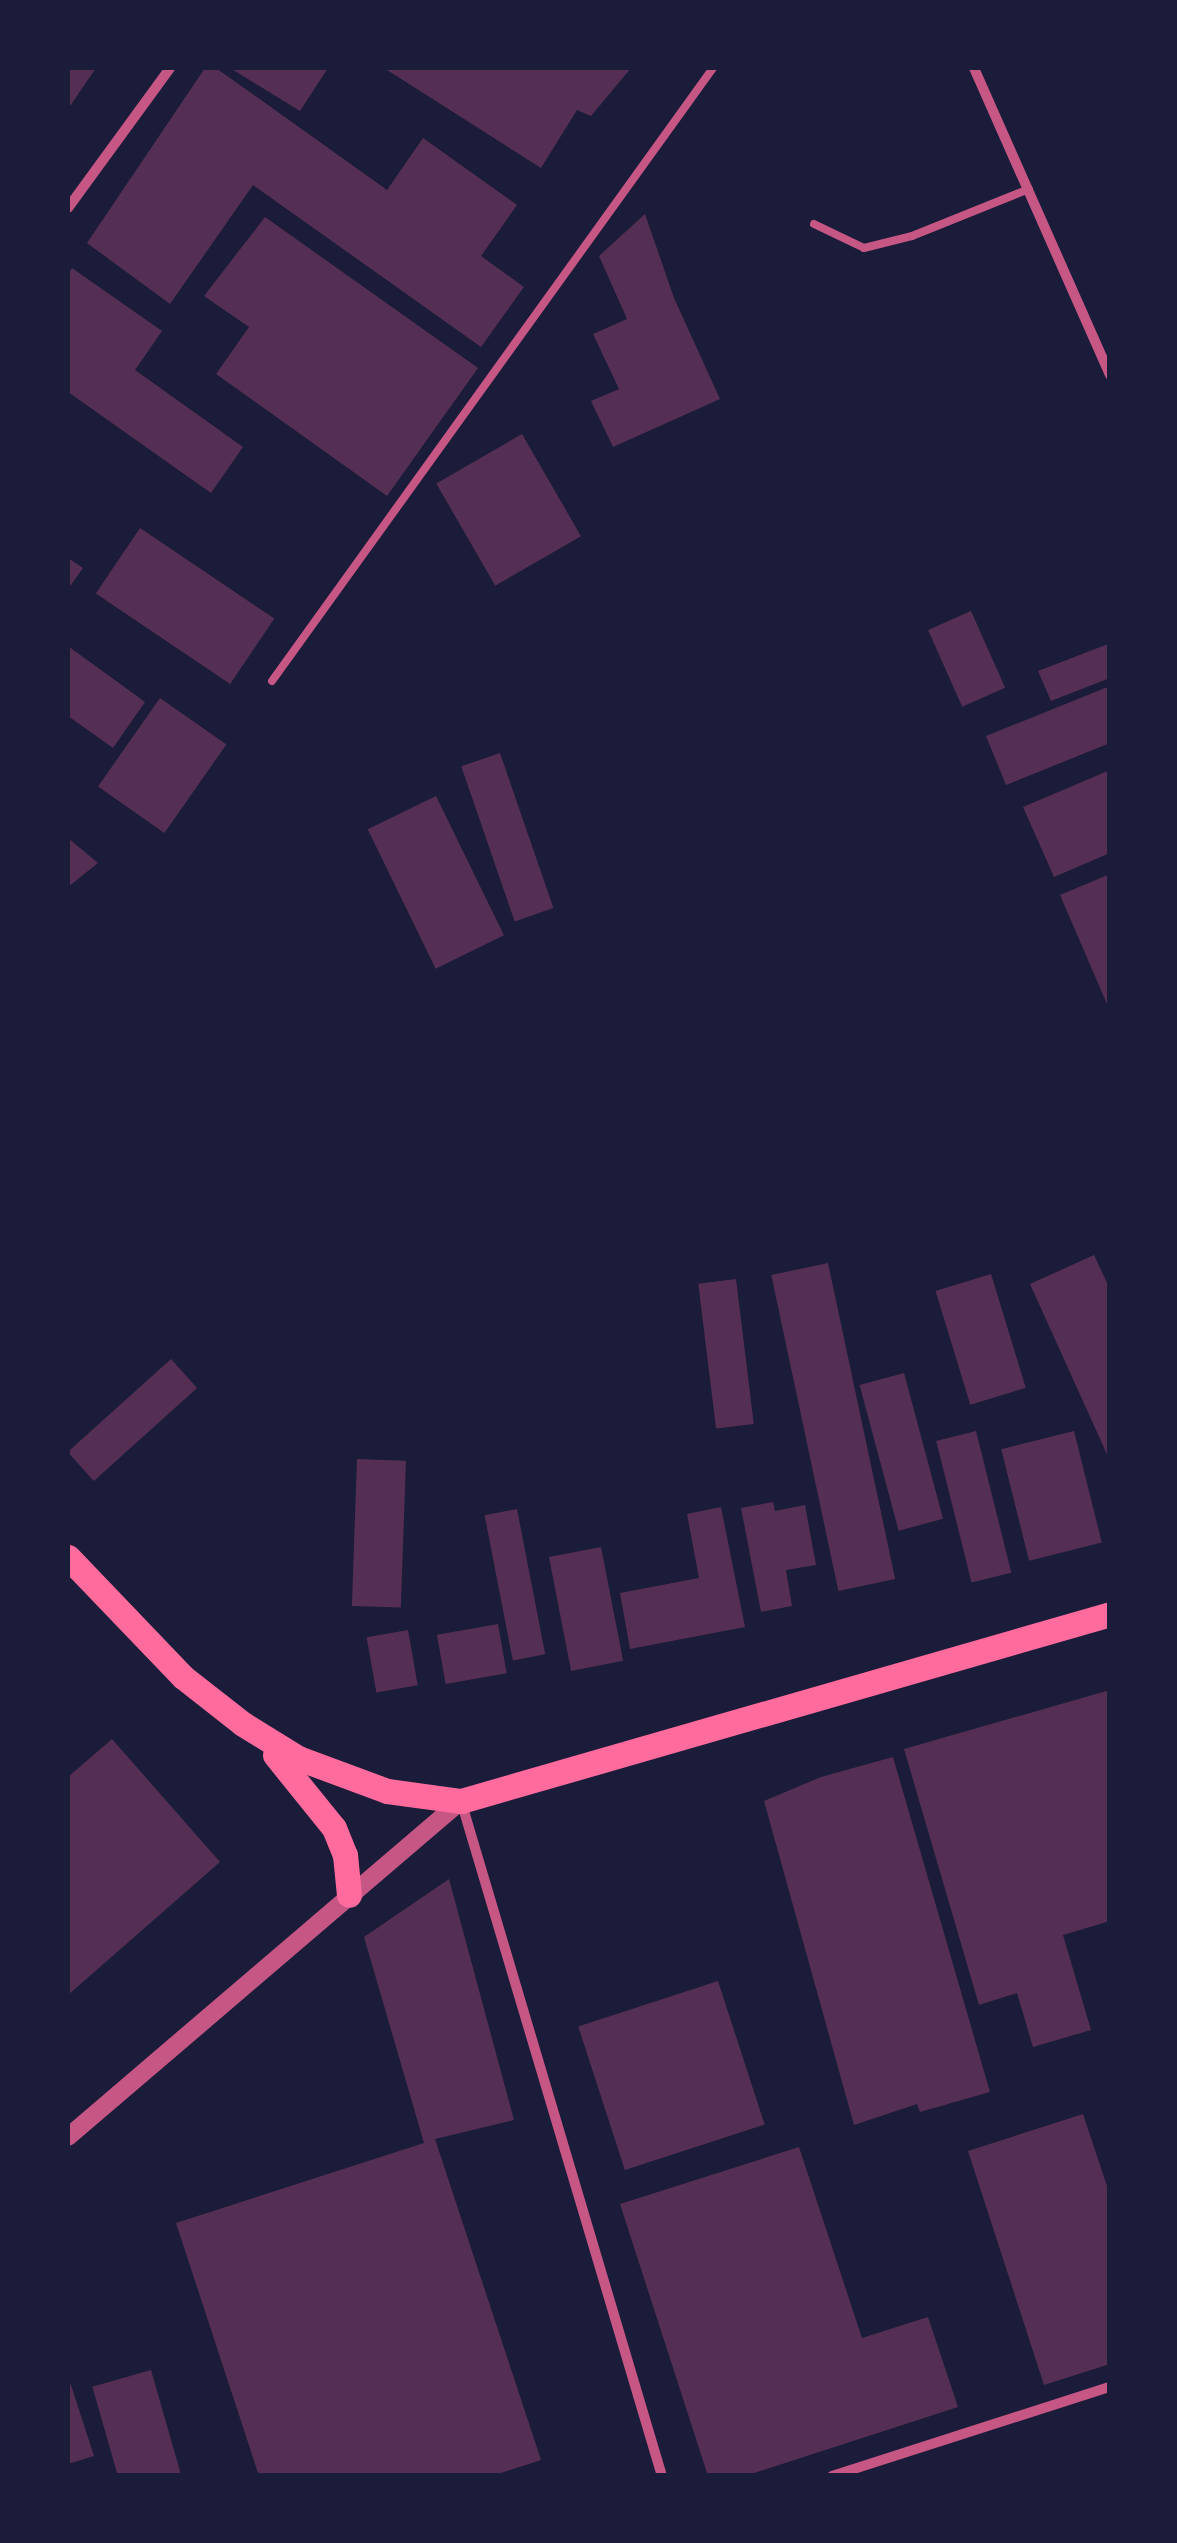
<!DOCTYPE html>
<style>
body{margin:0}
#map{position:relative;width:1177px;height:2543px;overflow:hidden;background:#1b1b3a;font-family:"Crimson Pro",serif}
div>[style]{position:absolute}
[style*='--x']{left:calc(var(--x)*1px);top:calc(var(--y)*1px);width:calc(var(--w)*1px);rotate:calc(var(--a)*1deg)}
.building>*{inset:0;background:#542f53;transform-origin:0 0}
.service>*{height:8px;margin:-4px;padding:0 4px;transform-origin:4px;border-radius:4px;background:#c65784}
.minor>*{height:10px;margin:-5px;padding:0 5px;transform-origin:5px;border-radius:5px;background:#c65784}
.tertiary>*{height:18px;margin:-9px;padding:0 9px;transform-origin:9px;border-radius:9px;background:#c65784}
.primary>*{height:25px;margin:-12.5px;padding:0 12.5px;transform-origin:12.5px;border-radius:12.5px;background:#ff6b9d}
span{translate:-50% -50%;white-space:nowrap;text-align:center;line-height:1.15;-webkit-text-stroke:10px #1b1b3a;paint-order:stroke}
.frame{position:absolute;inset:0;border:70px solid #1b1b3a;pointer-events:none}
</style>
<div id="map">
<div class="building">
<div style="clip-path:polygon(68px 68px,96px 68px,68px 109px)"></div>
<div style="clip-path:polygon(205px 68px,216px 68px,387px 190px,423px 138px,517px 205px,481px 256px,524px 287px,481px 347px,253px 185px,170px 304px,87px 243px)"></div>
<div style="clip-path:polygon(230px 68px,328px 68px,300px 111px)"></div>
<div style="clip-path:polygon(384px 68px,631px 68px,591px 116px,577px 110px,541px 168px)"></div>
<div style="clip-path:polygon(645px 214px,674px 298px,720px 399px,613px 447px,591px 401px,619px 389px,593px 334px,627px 319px,599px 256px)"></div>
<div style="clip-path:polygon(265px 217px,478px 368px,387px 496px,216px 374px,249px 327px,204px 296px)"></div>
<div style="clip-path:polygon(72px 268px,162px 331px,135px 370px,243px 447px,211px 493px,68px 392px,68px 275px)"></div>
<div style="left:522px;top:434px;width:118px;height:99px;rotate:60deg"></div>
<div style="left:140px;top:528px;width:162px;height:79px;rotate:34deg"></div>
<div style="clip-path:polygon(68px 558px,83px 568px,68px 589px)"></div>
<div style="left:971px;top:611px;width:84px;height:47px;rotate:66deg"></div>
<div style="clip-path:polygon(1108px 644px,1110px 678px,1051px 701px,1038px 671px)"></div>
<div style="clip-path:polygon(68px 646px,145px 702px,113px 748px,68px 716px)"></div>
<div style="clip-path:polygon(1110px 686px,1110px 743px,1006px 785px,986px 736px)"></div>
<div style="left:160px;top:698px;width:81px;height:108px;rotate:35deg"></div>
<div style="left:500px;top:753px;width:164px;height:41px;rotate:71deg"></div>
<div style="clip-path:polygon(1110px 770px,1110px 853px,1054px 877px,1023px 807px)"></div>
<div style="left:436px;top:796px;width:155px;height:76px;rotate:64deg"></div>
<div style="clip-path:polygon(68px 838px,98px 863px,68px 887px)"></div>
<div style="clip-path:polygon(1110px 874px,1110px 1011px,1060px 895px)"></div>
<div style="clip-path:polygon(1094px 1255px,1110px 1289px,1110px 1461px,1030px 1284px)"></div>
<div style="left:828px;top:1263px;width:323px;height:58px;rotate:78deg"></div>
<div style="left:991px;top:1274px;width:119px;height:58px;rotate:73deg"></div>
<div style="left:736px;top:1279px;width:146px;height:38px;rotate:83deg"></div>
<div style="left:171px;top:1359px;width:39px;height:139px;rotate:48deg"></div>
<div style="left:904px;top:1373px;width:151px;height:46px;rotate:75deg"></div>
<div style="left:976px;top:1431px;width:146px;height:41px;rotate:76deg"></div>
<div style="left:1074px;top:1431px;width:115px;height:75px;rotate:76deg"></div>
<div style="left:357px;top:1459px;width:49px;height:147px;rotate:2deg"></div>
<div style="clip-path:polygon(773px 1502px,775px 1511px,805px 1505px,816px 1565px,786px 1570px,792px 1606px,761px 1612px,741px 1508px)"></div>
<div style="clip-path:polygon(721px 1507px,745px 1627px,630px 1649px,620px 1593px,699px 1578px,687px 1514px)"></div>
<div style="left:517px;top:1509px;width:148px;height:33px;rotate:79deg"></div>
<div style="left:601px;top:1547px;width:116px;height:53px;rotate:79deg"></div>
<div style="left:498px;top:1624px;width:50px;height:62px;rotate:80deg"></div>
<div style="left:408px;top:1630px;width:56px;height:42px;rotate:80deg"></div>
<div style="clip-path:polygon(1110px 1690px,1110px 1921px,1063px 1935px,1091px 2030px,1033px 2047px,1017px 1993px,979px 2005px,904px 1749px)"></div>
<div style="clip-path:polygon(112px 1739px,220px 1862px,68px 1995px,68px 1777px)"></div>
<div style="clip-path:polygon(893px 1757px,990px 2092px,920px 2112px,917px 2104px,854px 2125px,764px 1801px,821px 1777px)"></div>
<div style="clip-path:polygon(449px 1879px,514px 2120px,435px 2139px,541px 2460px,492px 2476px,259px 2476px,176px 2223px,424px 2143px,364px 1937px)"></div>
<div style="left:718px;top:1981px;width:151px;height:147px;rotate:72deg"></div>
<div style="clip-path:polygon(1083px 2114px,1110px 2195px,1110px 2364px,1044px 2385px,968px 2151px)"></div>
<div style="clip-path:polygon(799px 2147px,862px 2338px,928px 2317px,958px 2407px,745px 2476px,708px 2476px,620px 2204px)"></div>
<div style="left:151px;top:2370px;width:107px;height:61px;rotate:74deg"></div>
<div style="clip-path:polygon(68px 2376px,94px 2456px,68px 2464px)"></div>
</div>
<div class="service">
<div style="--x:814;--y:224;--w:55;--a:25.6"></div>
<div style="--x:864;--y:248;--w:49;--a:-14"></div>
<div style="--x:912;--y:236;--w:126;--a:-21.9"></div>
<div style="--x:272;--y:681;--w:755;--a:-54.27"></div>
</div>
<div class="minor">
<div style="--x:974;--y:68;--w:336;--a:66.1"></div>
<div style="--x:68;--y:208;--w:173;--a:-53.9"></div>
<div style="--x:461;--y:1801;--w:704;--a:73.42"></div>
<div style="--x:832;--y:2476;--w:292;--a:-17.8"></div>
</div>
<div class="tertiary">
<div style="--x:68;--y:2137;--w:517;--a:-40.53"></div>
</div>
<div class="primary">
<div style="--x:68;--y:1557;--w:166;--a:46.2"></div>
<div style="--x:183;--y:1677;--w:76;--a:38.1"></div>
<div style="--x:243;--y:1724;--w:65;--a:31.7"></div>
<div style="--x:298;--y:1758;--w:95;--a:20.3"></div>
<div style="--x:387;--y:1791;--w:75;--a:7.7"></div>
<div style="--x:461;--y:1801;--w:675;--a:-16.07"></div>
<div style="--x:275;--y:1755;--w:94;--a:51.1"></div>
<div style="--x:334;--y:1828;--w:29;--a:68"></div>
<div style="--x:345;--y:1855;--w:40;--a:84.3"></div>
</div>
<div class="frame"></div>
</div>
